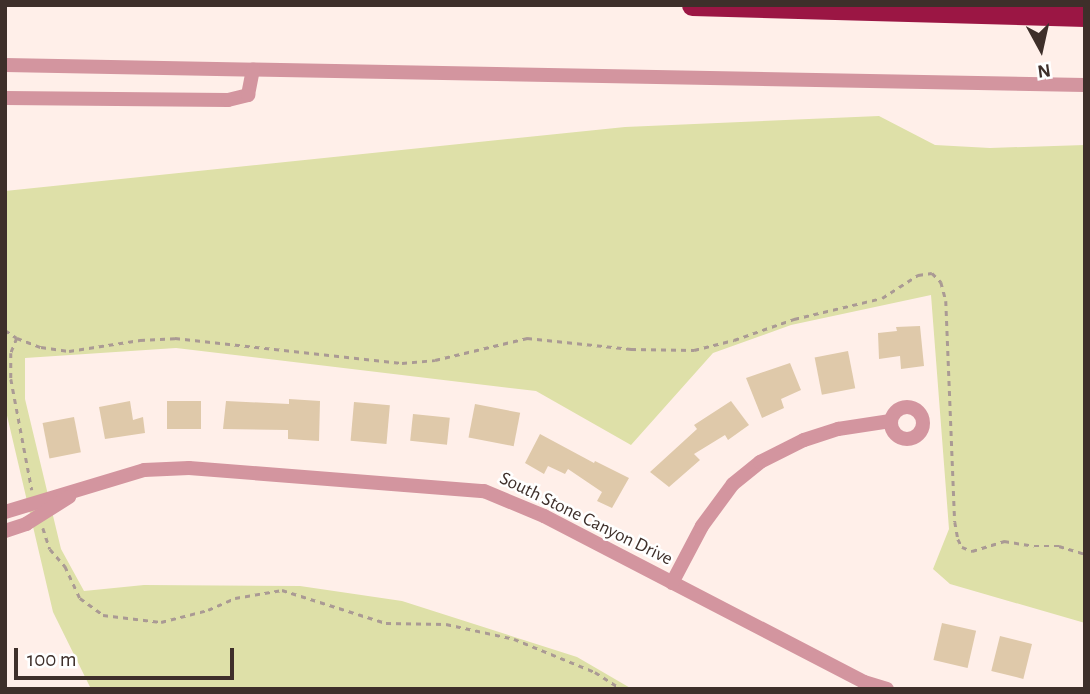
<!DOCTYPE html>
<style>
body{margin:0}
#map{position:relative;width:1090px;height:694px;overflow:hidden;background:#ffefe9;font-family:"Alegreya Sans",sans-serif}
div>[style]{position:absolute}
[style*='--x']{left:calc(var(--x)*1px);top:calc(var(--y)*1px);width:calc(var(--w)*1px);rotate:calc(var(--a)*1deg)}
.green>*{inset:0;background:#dee0a8}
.building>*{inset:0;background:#dfc9aa;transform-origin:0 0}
.path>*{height:2.5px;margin-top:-1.25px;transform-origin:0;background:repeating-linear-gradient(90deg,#aa9a94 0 5px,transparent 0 10px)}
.minor>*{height:14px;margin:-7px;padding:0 7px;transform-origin:7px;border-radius:7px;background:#d3959f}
.minor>.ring{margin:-7px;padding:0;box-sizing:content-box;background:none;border:14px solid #d3959f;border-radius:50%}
.highway>*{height:21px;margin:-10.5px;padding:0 10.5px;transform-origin:10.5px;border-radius:10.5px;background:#9b1644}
span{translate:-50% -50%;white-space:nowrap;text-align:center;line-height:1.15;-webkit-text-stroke:5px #fff;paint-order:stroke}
.street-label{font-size:19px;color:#3e2f2a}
.frame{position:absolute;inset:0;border:7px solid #3e2f2a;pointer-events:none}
.north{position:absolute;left:1006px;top:14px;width:70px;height:70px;-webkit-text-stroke:5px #fff;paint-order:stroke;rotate:172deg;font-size:19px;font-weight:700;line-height:28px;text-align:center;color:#3e2f2a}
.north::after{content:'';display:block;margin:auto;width:24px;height:32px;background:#3e2f2a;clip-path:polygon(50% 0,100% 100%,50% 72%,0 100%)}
.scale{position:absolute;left:14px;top:648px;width:220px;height:32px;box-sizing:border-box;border:4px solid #3e2f2a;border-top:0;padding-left:9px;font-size:21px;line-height:24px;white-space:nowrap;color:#3e2f2a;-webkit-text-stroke:5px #fff;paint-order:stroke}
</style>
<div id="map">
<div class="green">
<div style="clip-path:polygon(879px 116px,935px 145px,990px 148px,1085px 145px,1085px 623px,950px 584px,933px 569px,949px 529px,931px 295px,791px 325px,713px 353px,631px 445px,536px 391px,176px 348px,25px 358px,25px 399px,61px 549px,84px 591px,144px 585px,300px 586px,402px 601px,577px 657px,632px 689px,91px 689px,53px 612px,5px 407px,5px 191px,625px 127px)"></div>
</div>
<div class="building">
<div style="clip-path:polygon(920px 326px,924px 366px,901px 369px,900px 356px,879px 359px,878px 333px,897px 331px,896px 327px)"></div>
<div style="left:848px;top:351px;width:38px;height:34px;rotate:79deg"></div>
<div style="clip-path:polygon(790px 363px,801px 390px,781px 399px,784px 408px,762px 418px,746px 378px)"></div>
<div style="clip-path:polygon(289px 399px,320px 401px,319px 441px,288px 439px,288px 430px,223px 429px,226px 401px,289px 404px)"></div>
<div style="clip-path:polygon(130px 401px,133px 420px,143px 417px,145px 433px,105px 439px,99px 407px)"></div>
<div style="left:167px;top:401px;width:34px;height:28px"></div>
<div style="clip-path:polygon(731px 401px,749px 425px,728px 440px,725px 435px,694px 454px,700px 460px,669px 487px,650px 472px,697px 429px,694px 425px)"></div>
<div style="left:354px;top:402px;width:36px;height:39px;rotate:5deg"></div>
<div style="left:475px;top:404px;width:46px;height:34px;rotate:11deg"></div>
<div style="left:413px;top:414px;width:37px;height:27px;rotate:6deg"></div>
<div style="left:74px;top:417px;width:36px;height:32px;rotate:79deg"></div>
<div style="clip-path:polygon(540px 434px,594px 463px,595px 461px,629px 478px,612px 508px,597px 501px,602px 492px,568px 469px,565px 474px,548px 466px,544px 474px,525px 463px)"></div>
<div style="left:942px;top:623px;width:35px;height:38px;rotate:13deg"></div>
<div style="left:1000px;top:636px;width:33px;height:36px;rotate:14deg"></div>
</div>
<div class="path">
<div style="--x:5;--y:330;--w:14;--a:34"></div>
<div style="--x:17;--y:338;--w:16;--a:112"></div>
<div style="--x:11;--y:353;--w:26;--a:90"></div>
<div style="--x:11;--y:379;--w:113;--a:79.3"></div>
<div style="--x:17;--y:338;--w:26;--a:21"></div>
<div style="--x:41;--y:347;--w:28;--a:8"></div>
<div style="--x:69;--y:351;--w:72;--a:-8.8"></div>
<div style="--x:140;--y:340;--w:35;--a:-3"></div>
<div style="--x:175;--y:338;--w:228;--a:6.3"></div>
<div style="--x:402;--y:363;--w:33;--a:-5"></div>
<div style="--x:435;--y:360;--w:95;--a:-13.4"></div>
<div style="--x:527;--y:338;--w:105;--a:6"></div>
<div style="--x:631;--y:349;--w:63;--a:0.9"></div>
<div style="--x:694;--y:350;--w:41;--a:-14"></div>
<div style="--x:734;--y:340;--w:64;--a:-19.3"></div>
<div style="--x:794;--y:319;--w:90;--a:-13.4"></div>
<div style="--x:882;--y:298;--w:43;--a:-32.6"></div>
<div style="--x:918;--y:275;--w:14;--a:-8"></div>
<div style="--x:932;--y:273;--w:13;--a:45"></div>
<div style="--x:941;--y:282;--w:20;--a:75"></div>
<div style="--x:946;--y:301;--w:221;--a:87.7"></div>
<div style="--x:955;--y:522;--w:17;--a:80"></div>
<div style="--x:958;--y:539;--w:9;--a:63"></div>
<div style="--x:962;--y:547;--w:11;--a:22"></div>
<div style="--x:972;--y:551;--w:34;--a:-17"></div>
<div style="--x:1004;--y:541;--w:30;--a:9"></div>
<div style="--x:1034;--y:546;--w:25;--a:0"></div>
<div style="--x:1059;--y:546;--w:27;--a:17"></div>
<div style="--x:43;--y:528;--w:22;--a:72"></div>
<div style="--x:50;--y:549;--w:23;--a:49"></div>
<div style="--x:65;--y:566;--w:35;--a:65"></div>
<div style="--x:80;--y:598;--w:29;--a:36"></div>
<div style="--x:103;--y:615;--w:58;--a:6.9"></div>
<div style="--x:161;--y:622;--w:49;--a:-14.3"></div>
<div style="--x:208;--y:610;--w:30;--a:-24"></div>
<div style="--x:235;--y:598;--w:48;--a:-9.7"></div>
<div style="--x:282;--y:590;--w:109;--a:17.6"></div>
<div style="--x:386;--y:623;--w:60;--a:1"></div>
<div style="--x:446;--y:624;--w:70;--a:12.4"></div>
<div style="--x:514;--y:639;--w:87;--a:22.2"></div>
<div style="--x:595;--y:672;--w:31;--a:33"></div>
</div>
<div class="minor">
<div style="--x:5;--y:65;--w:1080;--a:1.06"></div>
<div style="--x:5;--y:98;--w:223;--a:0.5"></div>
<div style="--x:228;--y:100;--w:21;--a:-14"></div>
<div style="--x:248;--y:95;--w:26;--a:-79"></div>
<div class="ring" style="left:891px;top:407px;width:18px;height:18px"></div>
<div style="--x:5;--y:512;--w:145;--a:-16.8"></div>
<div style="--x:144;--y:470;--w:45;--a:-2.5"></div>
<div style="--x:189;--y:468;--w:296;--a:4.5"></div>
<div style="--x:484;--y:491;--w:65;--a:22.6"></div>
<div style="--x:544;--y:516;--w:360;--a:27.4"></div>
<div style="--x:864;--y:682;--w:24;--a:17"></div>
<div style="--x:5;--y:531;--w:22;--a:-18"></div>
<div style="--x:26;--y:524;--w:51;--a:-32.1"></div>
<div style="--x:672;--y:583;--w:64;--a:-62.2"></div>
<div style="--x:702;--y:526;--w:52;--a:-53.6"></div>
<div style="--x:733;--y:484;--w:35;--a:-39"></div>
<div style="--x:760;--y:462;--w:49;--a:-26.6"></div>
<div style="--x:804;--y:440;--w:36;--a:-18"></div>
<div style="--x:838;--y:429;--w:53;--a:-8.7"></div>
</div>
<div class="highway">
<div style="--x:692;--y:5;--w:393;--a:1.6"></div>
</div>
<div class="street-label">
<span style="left:586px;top:519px;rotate:26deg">South Stone Canyon Drive</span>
</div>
<div class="frame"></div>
<div class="north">N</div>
<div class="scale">100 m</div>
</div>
